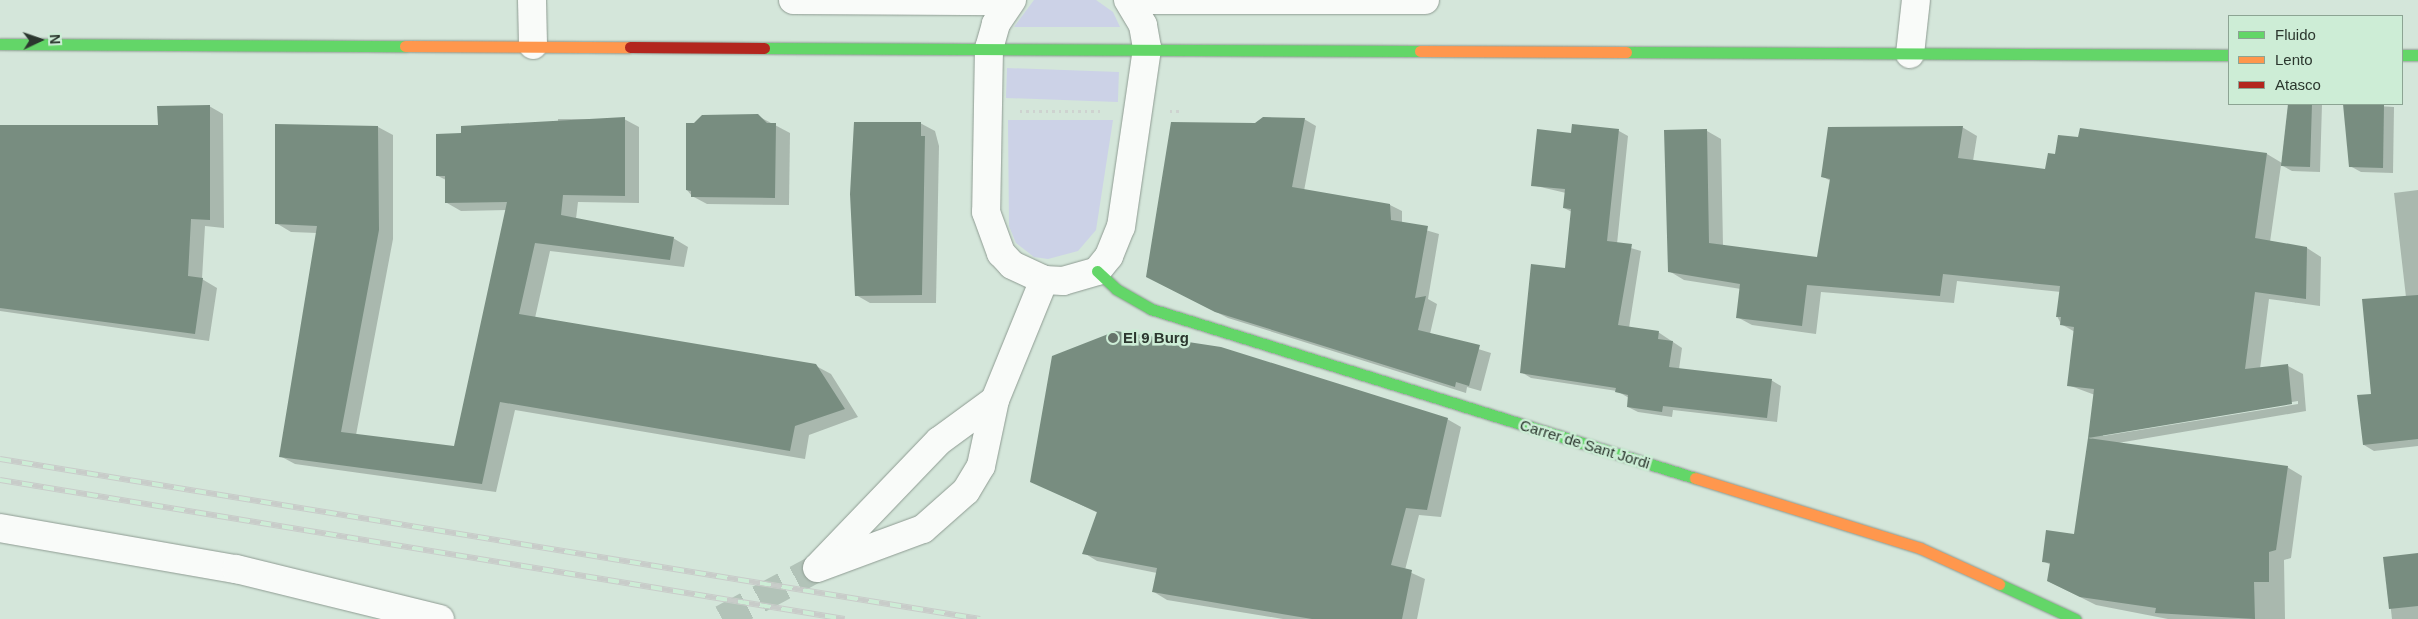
<!DOCTYPE html>
<style>
body{margin:0}
#map{position:relative;width:2418px;height:619px;overflow:hidden;background:#d4e6da;font-family:Helvetica,sans-serif}
div>[style]{position:absolute}
[style*='--x']{left:calc(var(--x)*1px);top:calc(var(--y)*1px);width:calc(var(--w)*1px);rotate:calc(var(--a)*1deg)}
.green>*{inset:0;background:#ccd2e7;transform-origin:0 0}
.shadow>*{inset:0;background:#0003}
.building>*{inset:0;background:#788d80}
.street-tunnel>*{height:28px;margin-top:-14px;transform-origin:0;background:repeating-linear-gradient(90deg,#b2c3b8 0 28px,transparent 0 42px)}
.path>*{height:3px;margin-top:-1.5px;transform-origin:0;background:repeating-linear-gradient(90deg,#ced3d0 0 2.5px,transparent 0 6.5px)}
.roads{filter:drop-shadow(0 0 1px #8e9b92) drop-shadow(0 0 1px #8e9b92)}
.street>*{height:28px;margin:-14px;padding:0 14px;transform-origin:14px;border-radius:14px;background:#f9fbf9}
.fast>*{height:11px;margin:-5.5px;padding:0 5.5px;transform-origin:5.5px;border-radius:5.5px;background:#63d668}
.slow>*{height:11px;margin:-5.5px;padding:0 5.5px;transform-origin:5.5px;border-radius:5.5px;background:#ff974d}
.jam>*{height:11px;margin:-5.5px;padding:0 5.5px;transform-origin:5.5px;border-radius:5.5px;background:#b3261e}
.rail>*{height:5.5px;margin-top:-2.75px;transform-origin:0;background:repeating-linear-gradient(90deg,#cdedd6 0 11px,#c8ccc9 0 22px);box-sizing:border-box;border-block:1px solid #c8ccc9}
.dots>*{width:14px;height:14px;translate:-50% -50%;box-sizing:border-box;border:2px solid #cdedd6;border-radius:50%}
span{translate:-50% -50%;white-space:nowrap;text-align:center;line-height:1.15;-webkit-text-stroke:5px #cdedd6;paint-order:stroke}
.poi-label{font-size:15px;color:#2b372e;font-weight:700}
.left{translate:0 -50%;text-align:left}
.street-label{font-size:15px;color:#2b372e}
.legend{position:absolute;left:2228px;top:15px;width:175px;height:90px;box-sizing:border-box;background:#cdedd6;border:1px solid #8ca493;margin:0;padding:6px 9px;list-style:none;font-size:15px;color:#2b372e}
.legend li{display:flex;align-items:center;gap:10px;height:25px}
.legend b{width:25px;border:1px solid #8ca493}
.north{position:absolute;left:15px;top:15px;width:50px;height:50px;-webkit-text-stroke:4px #cdedd6;paint-order:stroke;rotate:87deg;font-size:14px;font-weight:700;line-height:20px;text-align:center;color:#2b372e}
.north::after{content:'';display:block;margin:auto;width:18px;height:22px;background:#2b372e;clip-path:polygon(50% 0,100% 100%,50% 72%,0 100%)}
</style>
<div id="map">
<div class="green">
<div style="clip-path:polygon(1034px 0,1096px 0,1113px 12px,1120px 27px,1014px 27px)"></div>
<div style="left:1007px;top:68px;width:112px;height:30px;rotate:2deg"></div>
<div style="clip-path:polygon(1008px 120px,1113px 120px,1096px 230px,1078px 251px,1048px 259px,1034px 257px,1016px 243px,1009px 226px)"></div>
</div>
<div class="shadow">
<div style="clip-path:polygon(evenodd,2289px 104px,2322px 104px,2320px 172px,2292px 171px,2281px 165px,2270px 242px,2307px 248px,2321px 257px,2320px 306px,2269px 299px,2260px 369px,2288px 366px,2303px 374px,2306px 411px,2118px 443px,2287px 467px,2302px 476px,2291px 558px,2284px 560px,2285px 619px,2168px 619px,2096px 605px,2048px 581px,2051px 565px,2043px 561px,2075px 535px,2094px 440px,2089px 437px,2095px 395px,2068px 385px,2075px 332px,2061px 324px,2057px 316px,2061px 292px,1957px 281px,1954px 303px,1821px 292px,1816px 334px,1752px 325px,1737px 317px,1741px 289px,1684px 280px,1669px 271px,1666px 131px,1707px 131px,1721px 139px,1723px 246px,1818px 259px,1831px 181px,1823px 177px,1962px 127px,1977px 136px,1973px 161px,2046px 170px,2056px 156px,2080px 139px,2081px 129px,2267px 154px,2282px 163px,2289px 104px,2298px 401px,2298px 404px,2103px 436px,2103px 434px,2298px 401px)"></div>
<div style="clip-path:polygon(2345px 104px,2394px 107px,2393px 173px,2361px 172px,2350px 166px)"></div>
<div style="clip-path:polygon(209px 106px,223px 114px,224px 228px,205px 226px,202px 279px,217px 288px,209px 341px,0 311px,0 125px,159px 126px)"></div>
<div style="clip-path:polygon(758px 116px,790px 133px,789px 205px,707px 204px,692px 196px,687px 190px)"></div>
<div style="clip-path:polygon(558px 119px,624px 119px,639px 127px,639px 203px,578px 202px,576px 219px,673px 238px,688px 247px,684px 267px,550px 251px,535px 318px,816px 366px,831px 374px,858px 417px,809px 435px,805px 459px,515px 410px,496px 492px,295px 464px,280px 456px,317px 233px,291px 232px,276px 223px,276px 126px,378px 127px,393px 135px,393px 239px,356px 435px,455px 448px,507px 210px,461px 211px,447px 203px,446px 180px,438px 176px,462px 135px,558px 124px)"></div>
<div style="clip-path:polygon(1304px 119px,1316px 126px,1304px 191px,1390px 205px,1402px 211px,1402px 223px,1439px 234px,1428px 299px,1437px 304px,1430px 334px,1491px 353px,1481px 391px,1467px 387px,1466px 393px,1228px 318px,1159px 283px,1256px 125px)"></div>
<div style="clip-path:polygon(920px 123px,935px 131px,939px 146px,936px 303px,870px 303px,856px 295px)"></div>
<div style="clip-path:polygon(1619px 131px,1628px 136px,1617px 244px,1641px 251px,1629px 328px,1658px 332px,1682px 348px,1679px 369px,1771px 380px,1781px 386px,1777px 422px,1673px 410px,1672px 417px,1638px 412px,1628px 407px,1629px 398px,1617px 391px,1531px 378px,1521px 372px,1567px 269px,1572px 212px,1564px 208px,1566px 193px,1532px 185px,1572px 135px)"></div>
<div style="clip-path:polygon(2418px 190px,2418px 446px,2374px 451px,2364px 445px,2372px 395px,2406px 297px,2394px 193px)"></div>
<div style="clip-path:polygon(1447px 419px,1461px 427px,1441px 517px,1419px 515px,1405px 570px,1425px 579px,1417px 619px,1283px 619px,1167px 600px,1154px 592px,1157px 573px,1097px 561px,1084px 553px,1098px 513px,1031px 481px)"></div>
<div style="clip-path:polygon(2418px 555px,2418px 619px,2392px 619px,2385px 558px)"></div>
</div>
<div class="building">
<div style="clip-path:polygon(2288px 104px,2312px 104px,2310px 167px,2281px 166px)"></div>
<div style="clip-path:polygon(2343px 104px,2384px 104px,2383px 168px,2349px 167px)"></div>
<div style="clip-path:polygon(210px 105px,210px 220px,191px 219px,188px 276px,203px 278px,195px 334px,0 308px,0 125px,158px 125px,157px 106px)"></div>
<div style="clip-path:polygon(758px 114px,767px 123px,776px 123px,775px 198px,691px 197px,691px 191px,686px 190px,686px 123px,694px 123px,702px 115px)"></div>
<div style="clip-path:polygon(625px 117px,625px 196px,563px 195px,561px 215px,674px 237px,670px 260px,535px 243px,519px 314px,816px 364px,845px 409px,795px 426px,790px 451px,500px 402px,482px 484px,279px 457px,317px 226px,275px 224px,275px 124px,378px 126px,379px 230px,341px 432px,454px 446px,507px 202px,445px 203px,445px 176px,436px 176px,436px 134px,461px 133px,461px 126px)"></div>
<div style="clip-path:polygon(1263px 117px,1305px 118px,1292px 187px,1390px 204px,1391px 220px,1428px 226px,1415px 298px,1426px 296px,1418px 330px,1480px 345px,1469px 386px,1456px 382px,1455px 387px,1215px 312px,1146px 277px,1171px 122px,1255px 123px)"></div>
<div style="clip-path:polygon(854px 122px,921px 122px,921px 136px,925px 136px,922px 295px,855px 296px,850px 194px)"></div>
<div style="clip-path:polygon(1572px 124px,1619px 129px,1607px 241px,1632px 244px,1618px 325px,1659px 331px,1658px 339px,1673px 341px,1669px 367px,1772px 379px,1767px 418px,1663px 406px,1662px 412px,1627px 407px,1628px 395px,1615px 392px,1616px 388px,1520px 373px,1531px 264px,1565px 268px,1571px 209px,1563px 208px,1565px 189px,1531px 186px,1537px 129px,1571px 133px)"></div>
<div style="clip-path:polygon(1963px 126px,1958px 158px,2045px 169px,2048px 153px,2055px 154px,2058px 135px,2078px 137px,2080px 128px,2267px 153px,2255px 238px,2307px 247px,2306px 299px,2255px 292px,2245px 369px,2288px 364px,2292px 404px,2088px 438px,2094px 389px,2067px 386px,2074px 327px,2060px 325px,2061px 317px,2056px 317px,2060px 286px,1943px 274px,1940px 296px,1807px 285px,1802px 326px,1736px 318px,1740px 284px,1668px 272px,1664px 130px,1707px 129px,1709px 243px,1817px 257px,1830px 179px,1821px 177px,1828px 127px)"></div>
<div style="clip-path:polygon(2418px 295px,2418px 439px,2363px 445px,2357px 395px,2371px 394px,2362px 299px)"></div>
<div style="clip-path:polygon(1116px 331px,1221px 347px,1448px 418px,1427px 510px,1406px 508px,1391px 565px,1412px 570px,1402px 619px,1312px 619px,1152px 592px,1157px 568px,1082px 554px,1097px 512px,1030px 482px,1052px 356px)"></div>
<div style="clip-path:polygon(2088px 438px,2288px 466px,2276px 550px,2269px 552px,2269px 582px,2254px 582px,2255px 619px,2155px 613px,2156px 608px,2080px 597px,2047px 581px,2050px 563px,2042px 562px,2046px 530px,2074px 534px)"></div>
<div style="clip-path:polygon(2418px 553px,2418px 606px,2389px 609px,2383px 557px)"></div>
</div>
<div class="street-tunnel">
<div style="--x:722;--y:619;--w:108;--a:-28.2"></div>
</div>
<div class="path">
<div style="--x:1020;--y:111;--w:84;--a:0"></div>
<div style="--x:1170;--y:111;--w:13;--a:0"></div>
</div>
<div class="roads">
<div class="street">
<div style="--x:532;--y:0;--w:45;--a:88.7"></div>
<div style="--x:793;--y:0;--w:217;--a:0.3"></div>
<div style="--x:1012;--y:0;--w:29;--a:124"></div>
<div style="--x:996;--y:24;--w:25;--a:106"></div>
<div style="--x:989;--y:48;--w:164;--a:91"></div>
<div style="--x:986;--y:212;--w:44;--a:69.9"></div>
<div style="--x:1001;--y:253;--w:16;--a:47"></div>
<div style="--x:1012;--y:265;--w:35;--a:25"></div>
<div style="--x:1044;--y:280;--w:19;--a:3"></div>
<div style="--x:1063;--y:281;--w:35;--a:-16"></div>
<div style="--x:1097;--y:271;--w:19;--a:-51"></div>
<div style="--x:1109;--y:256;--w:31;--a:-68"></div>
<div style="--x:1121;--y:227;--w:181;--a:-81.7"></div>
<div style="--x:1147;--y:48;--w:23;--a:-100"></div>
<div style="--x:1143;--y:25;--w:29;--a:-121"></div>
<div style="--x:1150;--y:0;--w:275;--a:0"></div>
<div style="--x:1910;--y:54;--w:54;--a:-83.7"></div>
<div style="--x:0;--y:528;--w:240;--a:9.9"></div>
<div style="--x:236;--y:569;--w:210;--a:13.8"></div>
<div style="--x:818;--y:567;--w:175;--a:-46.2"></div>
<div style="--x:939;--y:441;--w:69;--a:-36.2"></div>
<div style="--x:817;--y:568;--w:113;--a:-20.2"></div>
<div style="--x:923;--y:529;--w:57;--a:-41.5"></div>
<div style="--x:966;--y:491;--w:29;--a:-59"></div>
<div style="--x:981;--y:466;--w:67;--a:-78"></div>
<div style="--x:995;--y:400;--w:130;--a:-67.8"></div>
</div>
<div class="fast">
<div style="--x:0;--y:44;--w:405;--a:0.3"></div>
<div style="--x:764;--y:48;--w:656;--a:0.26"></div>
<div style="--x:1626;--y:52;--w:603;--a:0.29"></div>
<div style="--x:2402;--y:55;--w:16;--a:0"></div>
<div style="--x:1097;--y:271;--w:26;--a:43"></div>
<div style="--x:1116;--y:289;--w:40;--a:29.7"></div>
<div style="--x:1151;--y:309;--w:570;--a:17.26"></div>
<div style="--x:1999;--y:584;--w:84;--a:24.7"></div>
</div>
<div class="slow">
<div style="--x:405;--y:46;--w:225;--a:0.3"></div>
<div style="--x:1420;--y:51;--w:206;--a:0.3"></div>
<div style="--x:1695;--y:478;--w:236;--a:17.3"></div>
<div style="--x:1920;--y:548;--w:87;--a:24.5"></div>
</div>
<div class="jam">
<div style="--x:630;--y:47;--w:134;--a:0.4"></div>
</div>
</div>
<div class="rail">
<div style="--x:0;--y:459;--w:993;--a:9.27"></div>
<div style="--x:0;--y:480;--w:856;--a:9.34"></div>
</div>
<div class="dots">
<div style="left:1113px;top:338px;background:#66746a"></div>
</div>
<div class="poi-label">
<span class="left" style="left:1123px;top:338px">El 9 Burg</span>
</div>
<div class="street-label">
<span style="left:1585px;top:444px;rotate:17deg">Carrer de Sant Jordi</span>
</div>
<ul class="legend">
<li><b style="height:6px;background:#63d668"></b>Fluido</li>
<li><b style="height:6px;background:#ff974d"></b>Lento</li>
<li><b style="height:6px;background:#b3261e"></b>Atasco</li>
</ul>
<div class="north">N</div>
</div>
